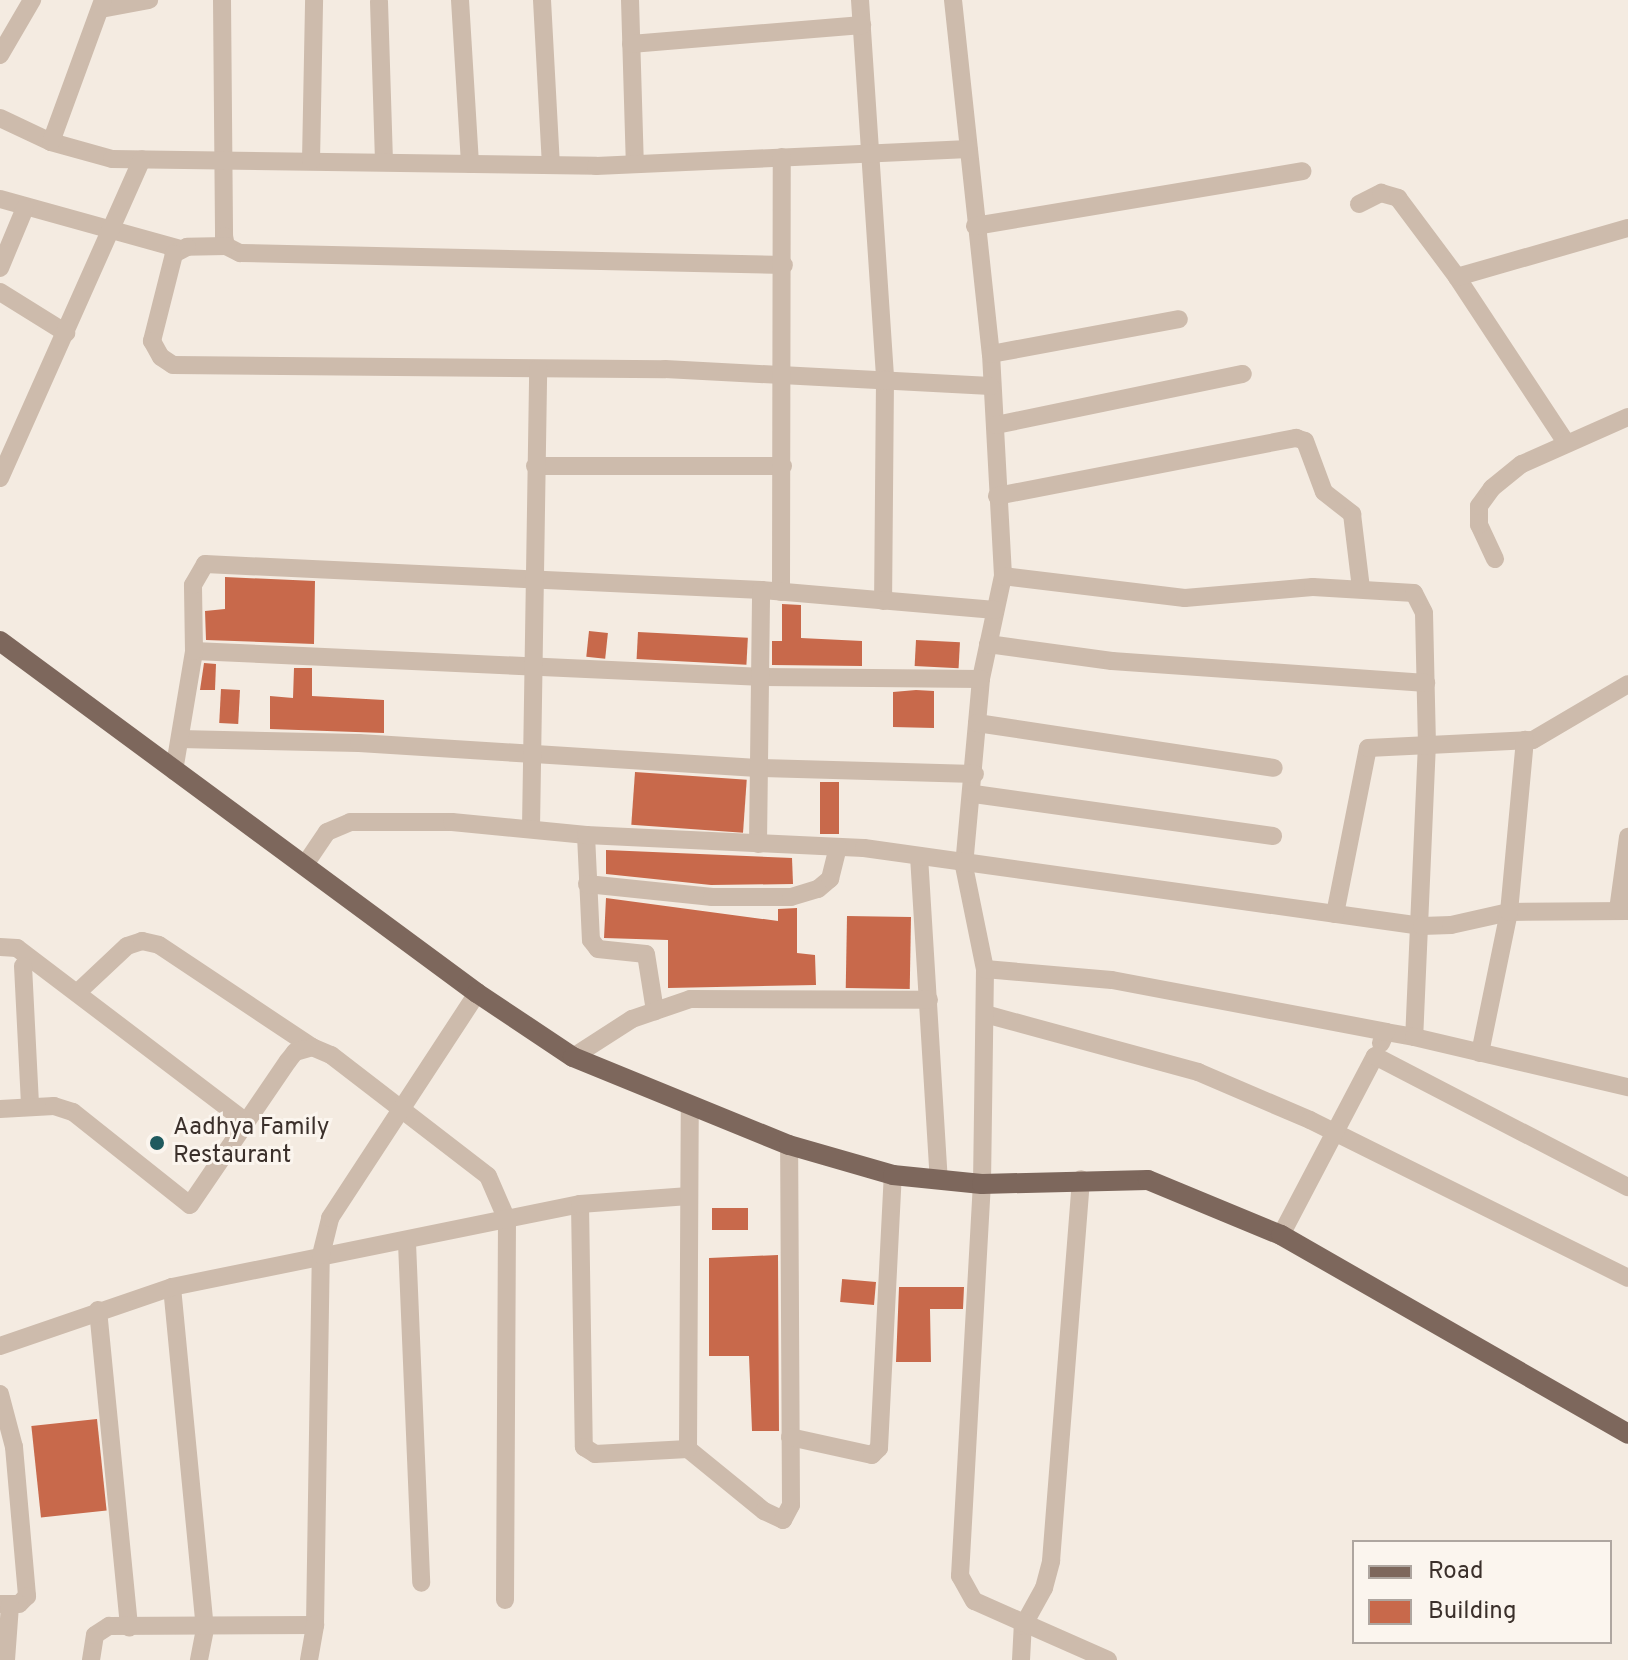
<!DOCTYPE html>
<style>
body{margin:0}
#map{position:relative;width:1628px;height:1660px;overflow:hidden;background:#f4ebe1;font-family:Overpass,sans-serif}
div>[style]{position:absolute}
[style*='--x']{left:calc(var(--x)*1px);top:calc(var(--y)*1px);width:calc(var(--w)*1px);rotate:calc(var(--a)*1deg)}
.building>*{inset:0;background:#c8694b;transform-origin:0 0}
.minor>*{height:18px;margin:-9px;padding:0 9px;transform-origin:9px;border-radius:9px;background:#cdbbac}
.major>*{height:20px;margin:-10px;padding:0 10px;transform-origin:10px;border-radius:10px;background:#7d675c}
.dots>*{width:22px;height:22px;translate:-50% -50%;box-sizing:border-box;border:4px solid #fbf5ee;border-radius:50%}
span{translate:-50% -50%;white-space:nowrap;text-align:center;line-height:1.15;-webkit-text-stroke:6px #fbf5ee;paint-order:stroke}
.poi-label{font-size:24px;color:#3b302b}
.left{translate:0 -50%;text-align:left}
.legend{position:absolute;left:1352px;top:1540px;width:260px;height:104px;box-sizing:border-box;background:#fbf5ee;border:2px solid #aea6a0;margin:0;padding:10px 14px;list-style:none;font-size:24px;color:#3b302b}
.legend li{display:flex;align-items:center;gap:16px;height:40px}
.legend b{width:40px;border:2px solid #aea6a0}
</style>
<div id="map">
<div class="building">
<div style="clip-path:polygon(225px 577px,315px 581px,314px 644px,206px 640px,205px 611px,225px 609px)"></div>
<div style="clip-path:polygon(782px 604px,801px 605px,801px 638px,862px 641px,862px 666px,772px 665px,772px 641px,782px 641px)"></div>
<div style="left:589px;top:631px;width:19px;height:26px;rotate:6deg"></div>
<div style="left:638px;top:632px;width:110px;height:27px;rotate:3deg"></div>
<div style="left:916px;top:640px;width:44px;height:26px;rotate:3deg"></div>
<div style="clip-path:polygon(204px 663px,216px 664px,215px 690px,200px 690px)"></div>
<div style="clip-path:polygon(294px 668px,312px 668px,312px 696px,384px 700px,384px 733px,270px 729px,270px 696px,293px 698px)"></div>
<div style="left:221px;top:689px;width:19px;height:34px;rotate:3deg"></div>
<div style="clip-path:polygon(916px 690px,934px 691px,934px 728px,893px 727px,893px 692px)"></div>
<div style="left:635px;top:772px;width:112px;height:53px;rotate:4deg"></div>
<div style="left:820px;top:782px;width:19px;height:52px"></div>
<div style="clip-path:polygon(606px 850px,792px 858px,793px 884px,711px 885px,606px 874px)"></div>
<div style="clip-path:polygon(606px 898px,778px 921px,778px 909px,797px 908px,797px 953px,815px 955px,816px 985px,668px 988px,668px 940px,604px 938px)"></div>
<div style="left:847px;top:916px;width:64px;height:72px;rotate:1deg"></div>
<div style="left:748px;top:1208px;width:22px;height:36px;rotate:90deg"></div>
<div style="clip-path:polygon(778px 1255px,779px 1431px,752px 1431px,749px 1356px,709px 1356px,709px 1258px)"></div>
<div style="left:876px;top:1282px;width:23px;height:34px;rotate:95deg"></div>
<div style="clip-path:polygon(899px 1287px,964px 1287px,963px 1309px,930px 1309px,931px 1362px,896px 1362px)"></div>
<div style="left:97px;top:1419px;width:92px;height:66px;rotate:84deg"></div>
</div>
<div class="minor">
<div style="--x:222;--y:0;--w:236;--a:89.5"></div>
<div style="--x:224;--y:236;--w:10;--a:79"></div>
<div style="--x:226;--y:246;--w:16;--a:27"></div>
<div style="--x:240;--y:253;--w:544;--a:1.26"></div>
<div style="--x:460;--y:0;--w:164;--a:86.5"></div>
<div style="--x:542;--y:0;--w:165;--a:86.9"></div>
<div style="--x:630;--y:0;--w:164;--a:88.3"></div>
<div style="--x:860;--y:0;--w:380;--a:86.2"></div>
<div style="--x:885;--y:379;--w:222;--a:90.5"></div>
<div style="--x:953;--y:0;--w:356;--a:83.9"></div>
<div style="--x:991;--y:354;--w:222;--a:86.9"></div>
<div style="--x:1003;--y:576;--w:105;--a:102.1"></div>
<div style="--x:981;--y:679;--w:188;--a:95.2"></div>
<div style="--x:964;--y:866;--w:105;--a:78.5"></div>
<div style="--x:379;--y:2;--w:160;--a:88.2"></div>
<div style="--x:101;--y:9;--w:49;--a:-10.6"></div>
<div style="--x:631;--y:44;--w:232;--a:-4.7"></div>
<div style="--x:0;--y:55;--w:64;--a:-59.8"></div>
<div style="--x:0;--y:118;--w:56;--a:25.2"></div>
<div style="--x:51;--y:142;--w:63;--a:15.6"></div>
<div style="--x:112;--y:159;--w:484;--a:0.8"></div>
<div style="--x:596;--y:166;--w:373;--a:-2.6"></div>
<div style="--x:51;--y:142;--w:151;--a:-69.9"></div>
<div style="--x:311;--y:161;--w:161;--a:-88.9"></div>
<div style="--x:0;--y:199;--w:187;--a:15.5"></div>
<div style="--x:1359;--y:204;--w:25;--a:-27"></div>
<div style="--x:1381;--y:193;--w:18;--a:16"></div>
<div style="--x:1398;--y:198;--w:99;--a:53.2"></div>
<div style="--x:975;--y:226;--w:332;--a:-9.5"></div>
<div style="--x:226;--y:246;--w:39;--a:179"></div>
<div style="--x:187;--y:247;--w:15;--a:152"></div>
<div style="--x:174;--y:254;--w:90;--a:104.2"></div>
<div style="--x:152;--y:341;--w:18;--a:61"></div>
<div style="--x:161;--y:357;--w:14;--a:34"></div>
<div style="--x:173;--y:365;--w:492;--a:0.5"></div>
<div style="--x:665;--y:369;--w:326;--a:3"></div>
<div style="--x:0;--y:268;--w:65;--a:-67.4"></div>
<div style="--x:0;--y:292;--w:78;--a:31.8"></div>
<div style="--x:991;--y:354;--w:191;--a:-10.5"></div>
<div style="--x:996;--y:425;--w:252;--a:-11.7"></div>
<div style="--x:1565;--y:441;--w:196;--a:-123.4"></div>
<div style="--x:1457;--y:277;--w:178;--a:-16"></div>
<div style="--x:535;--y:466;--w:248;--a:0"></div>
<div style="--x:0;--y:478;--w:349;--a:-66"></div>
<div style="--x:997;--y:496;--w:305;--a:-11"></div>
<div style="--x:1296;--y:438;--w:9;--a:18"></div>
<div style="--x:1305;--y:441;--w:54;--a:69.6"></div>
<div style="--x:1324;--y:492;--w:36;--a:38"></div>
<div style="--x:1352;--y:514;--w:75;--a:83.1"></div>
<div style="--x:1495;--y:559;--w:38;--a:-115"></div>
<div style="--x:1479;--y:525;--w:19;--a:-90"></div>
<div style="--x:1479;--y:506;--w:22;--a:-54"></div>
<div style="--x:1492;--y:488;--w:38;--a:-39"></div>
<div style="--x:1522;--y:464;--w:116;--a:-23.9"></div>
<div style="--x:1003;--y:576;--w:183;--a:6.9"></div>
<div style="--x:1185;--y:598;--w:128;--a:-4.9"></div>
<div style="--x:1313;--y:587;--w:101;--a:3.4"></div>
<div style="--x:1414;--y:593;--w:22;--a:63"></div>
<div style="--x:1424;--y:613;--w:130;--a:88.7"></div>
<div style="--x:1427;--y:743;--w:294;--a:92.5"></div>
<div style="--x:781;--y:592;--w:435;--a:-89.9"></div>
<div style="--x:988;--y:644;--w:125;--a:7.8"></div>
<div style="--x:1112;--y:661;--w:315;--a:4"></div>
<div style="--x:194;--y:651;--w:570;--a:2.62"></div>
<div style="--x:763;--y:677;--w:218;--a:0.5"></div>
<div style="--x:977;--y:723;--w:300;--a:8.6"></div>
<div style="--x:180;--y:739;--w:179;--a:1.3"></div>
<div style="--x:359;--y:743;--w:403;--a:3.6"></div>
<div style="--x:761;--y:768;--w:214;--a:1.6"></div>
<div style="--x:174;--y:771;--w:122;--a:-80.5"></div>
<div style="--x:194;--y:651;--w:66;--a:-90.9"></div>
<div style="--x:193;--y:585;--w:24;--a:-60"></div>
<div style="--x:205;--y:564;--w:557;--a:2.68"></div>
<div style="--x:761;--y:590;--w:235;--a:4.9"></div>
<div style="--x:974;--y:794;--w:302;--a:8"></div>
<div style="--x:531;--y:828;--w:459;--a:-89.1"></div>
<div style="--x:586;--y:835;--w:105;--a:87.3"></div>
<div style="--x:591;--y:940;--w:11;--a:52"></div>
<div style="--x:598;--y:949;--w:48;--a:5.9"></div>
<div style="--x:646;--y:954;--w:58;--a:81"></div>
<div style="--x:758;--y:844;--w:254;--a:-89.3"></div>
<div style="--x:919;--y:856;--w:324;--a:86.5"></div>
<div style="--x:304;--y:866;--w:41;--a:-55.9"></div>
<div style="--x:327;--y:832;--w:25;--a:-23"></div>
<div style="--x:350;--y:822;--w:102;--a:0"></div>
<div style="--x:452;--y:822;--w:135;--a:5.5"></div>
<div style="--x:586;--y:835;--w:278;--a:2.7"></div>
<div style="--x:864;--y:848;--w:563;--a:7.96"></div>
<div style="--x:1422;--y:926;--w:29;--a:-2"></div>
<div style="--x:1451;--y:925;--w:59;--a:-12.6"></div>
<div style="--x:1509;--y:912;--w:119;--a:-0.5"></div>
<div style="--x:587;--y:884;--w:126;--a:5.9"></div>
<div style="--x:712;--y:897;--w:79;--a:0"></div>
<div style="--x:791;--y:897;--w:28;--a:-17"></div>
<div style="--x:818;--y:889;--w:16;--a:-40"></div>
<div style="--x:830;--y:879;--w:33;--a:-76"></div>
<div style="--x:1618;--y:910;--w:74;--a:-82.2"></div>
<div style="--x:1335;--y:914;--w:169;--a:-78.8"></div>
<div style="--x:1368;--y:748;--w:165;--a:-2.8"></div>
<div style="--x:1533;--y:740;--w:110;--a:-30.5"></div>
<div style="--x:0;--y:947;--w:17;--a:3"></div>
<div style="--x:17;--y:948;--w:288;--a:37.2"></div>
<div style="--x:23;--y:966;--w:140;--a:87.1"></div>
<div style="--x:78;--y:992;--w:67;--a:-43.2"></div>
<div style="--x:127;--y:946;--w:16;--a:-18"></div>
<div style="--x:142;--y:941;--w:17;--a:13"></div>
<div style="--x:159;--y:945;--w:184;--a:33.7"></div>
<div style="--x:985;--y:1014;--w:221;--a:15.2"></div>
<div style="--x:1198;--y:1072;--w:122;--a:23.2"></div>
<div style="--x:1310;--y:1120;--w:355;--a:26.4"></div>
<div style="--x:1381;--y:1043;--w:12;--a:-66"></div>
<div style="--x:1386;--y:1032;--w:28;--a:10"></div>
<div style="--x:1414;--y:1037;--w:220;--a:13.2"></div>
<div style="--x:1480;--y:1053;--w:144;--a:-78.4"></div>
<div style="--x:1509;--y:912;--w:173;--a:-84.7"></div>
<div style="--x:573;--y:1057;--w:70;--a:-32.8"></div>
<div style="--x:632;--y:1019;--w:61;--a:-19"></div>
<div style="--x:690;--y:999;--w:239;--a:0.2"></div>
<div style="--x:0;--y:1109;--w:54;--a:-3.2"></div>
<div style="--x:54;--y:1106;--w:20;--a:18"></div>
<div style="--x:73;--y:1112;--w:149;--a:38.5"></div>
<div style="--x:190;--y:1205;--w:174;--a:-55.8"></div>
<div style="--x:288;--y:1061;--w:11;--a:-52"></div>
<div style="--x:295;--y:1052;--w:18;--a:-16"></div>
<div style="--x:312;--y:1047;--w:21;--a:23"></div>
<div style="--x:331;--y:1055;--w:198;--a:37.6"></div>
<div style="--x:488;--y:1176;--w:48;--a:66.6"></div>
<div style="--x:507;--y:1220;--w:380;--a:90.3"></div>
<div style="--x:580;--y:1204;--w:243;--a:89.1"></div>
<div style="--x:584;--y:1447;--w:13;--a:32"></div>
<div style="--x:595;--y:1454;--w:93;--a:-3.1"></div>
<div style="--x:688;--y:1449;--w:98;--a:39.2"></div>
<div style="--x:764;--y:1511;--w:21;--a:25"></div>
<div style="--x:783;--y:1520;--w:17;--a:-62"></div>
<div style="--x:791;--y:1505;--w:360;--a:-90.3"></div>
<div style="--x:1281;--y:1235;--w:202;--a:-62.3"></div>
<div style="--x:1375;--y:1056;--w:285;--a:27.4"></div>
<div style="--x:407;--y:1243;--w:340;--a:87.6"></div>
<div style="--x:172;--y:1287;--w:344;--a:84.5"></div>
<div style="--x:205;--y:1629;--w:32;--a:101"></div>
<div style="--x:98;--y:1310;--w:319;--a:84.4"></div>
<div style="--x:0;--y:1346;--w:182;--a:-18.9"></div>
<div style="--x:172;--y:1287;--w:416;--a:-11.5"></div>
<div style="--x:580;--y:1204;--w:109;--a:-4.2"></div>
<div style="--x:0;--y:1394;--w:55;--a:75.2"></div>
<div style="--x:14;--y:1447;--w:150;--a:85"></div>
<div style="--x:27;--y:1596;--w:11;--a:135"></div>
<div style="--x:19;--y:1604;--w:19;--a:180"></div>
<div style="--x:790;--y:1437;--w:84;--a:12.4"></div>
<div style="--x:872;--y:1455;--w:10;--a:-45"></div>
<div style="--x:879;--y:1448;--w:273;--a:-87.1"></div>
<div style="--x:688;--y:1449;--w:342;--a:-89.7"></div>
<div style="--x:6;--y:1660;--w:55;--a:-85.8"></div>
<div style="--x:91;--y:1660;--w:25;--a:-81"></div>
<div style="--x:95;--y:1635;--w:17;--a:-33"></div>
<div style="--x:109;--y:1626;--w:206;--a:-0.3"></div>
<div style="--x:315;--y:1625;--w:370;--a:-89.1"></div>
<div style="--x:321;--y:1255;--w:38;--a:-76"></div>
<div style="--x:330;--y:1218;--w:269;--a:-56.8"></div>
<div style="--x:309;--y:1660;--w:36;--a:-80"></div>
<div style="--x:1021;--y:1660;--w:34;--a:-87"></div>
<div style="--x:1023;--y:1626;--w:43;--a:-61.1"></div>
<div style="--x:1044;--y:1588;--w:28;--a:-75"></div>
<div style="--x:1051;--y:1561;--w:383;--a:-85.5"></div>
<div style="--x:1108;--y:1660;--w:146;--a:-156.2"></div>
<div style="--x:974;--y:1601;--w:29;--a:-119"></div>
<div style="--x:960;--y:1576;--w:393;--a:-86.8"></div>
<div style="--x:982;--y:1184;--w:215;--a:-89.2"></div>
<div style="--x:985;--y:969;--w:127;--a:5"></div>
<div style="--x:1112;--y:980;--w:279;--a:10.7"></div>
</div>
<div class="major">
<div style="--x:0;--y:641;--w:593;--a:36.43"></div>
<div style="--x:477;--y:993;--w:115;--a:33.7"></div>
<div style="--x:573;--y:1057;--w:233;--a:22.2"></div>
<div style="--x:789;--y:1145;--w:108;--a:16.1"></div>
<div style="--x:893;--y:1175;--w:89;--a:5.8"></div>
<div style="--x:982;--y:1184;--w:166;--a:-1.4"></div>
<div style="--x:1148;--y:1180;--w:144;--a:22.5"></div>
<div style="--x:1281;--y:1235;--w:400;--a:29.8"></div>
</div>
<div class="dots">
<div style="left:157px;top:1143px;background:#1f5a5e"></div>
</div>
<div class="poi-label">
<span class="left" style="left:173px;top:1143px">Aadhya Family<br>Restaurant</span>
</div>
<ul class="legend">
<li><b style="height:10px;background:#7d675c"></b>Road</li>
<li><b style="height:22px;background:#c8694b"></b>Building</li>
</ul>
</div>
